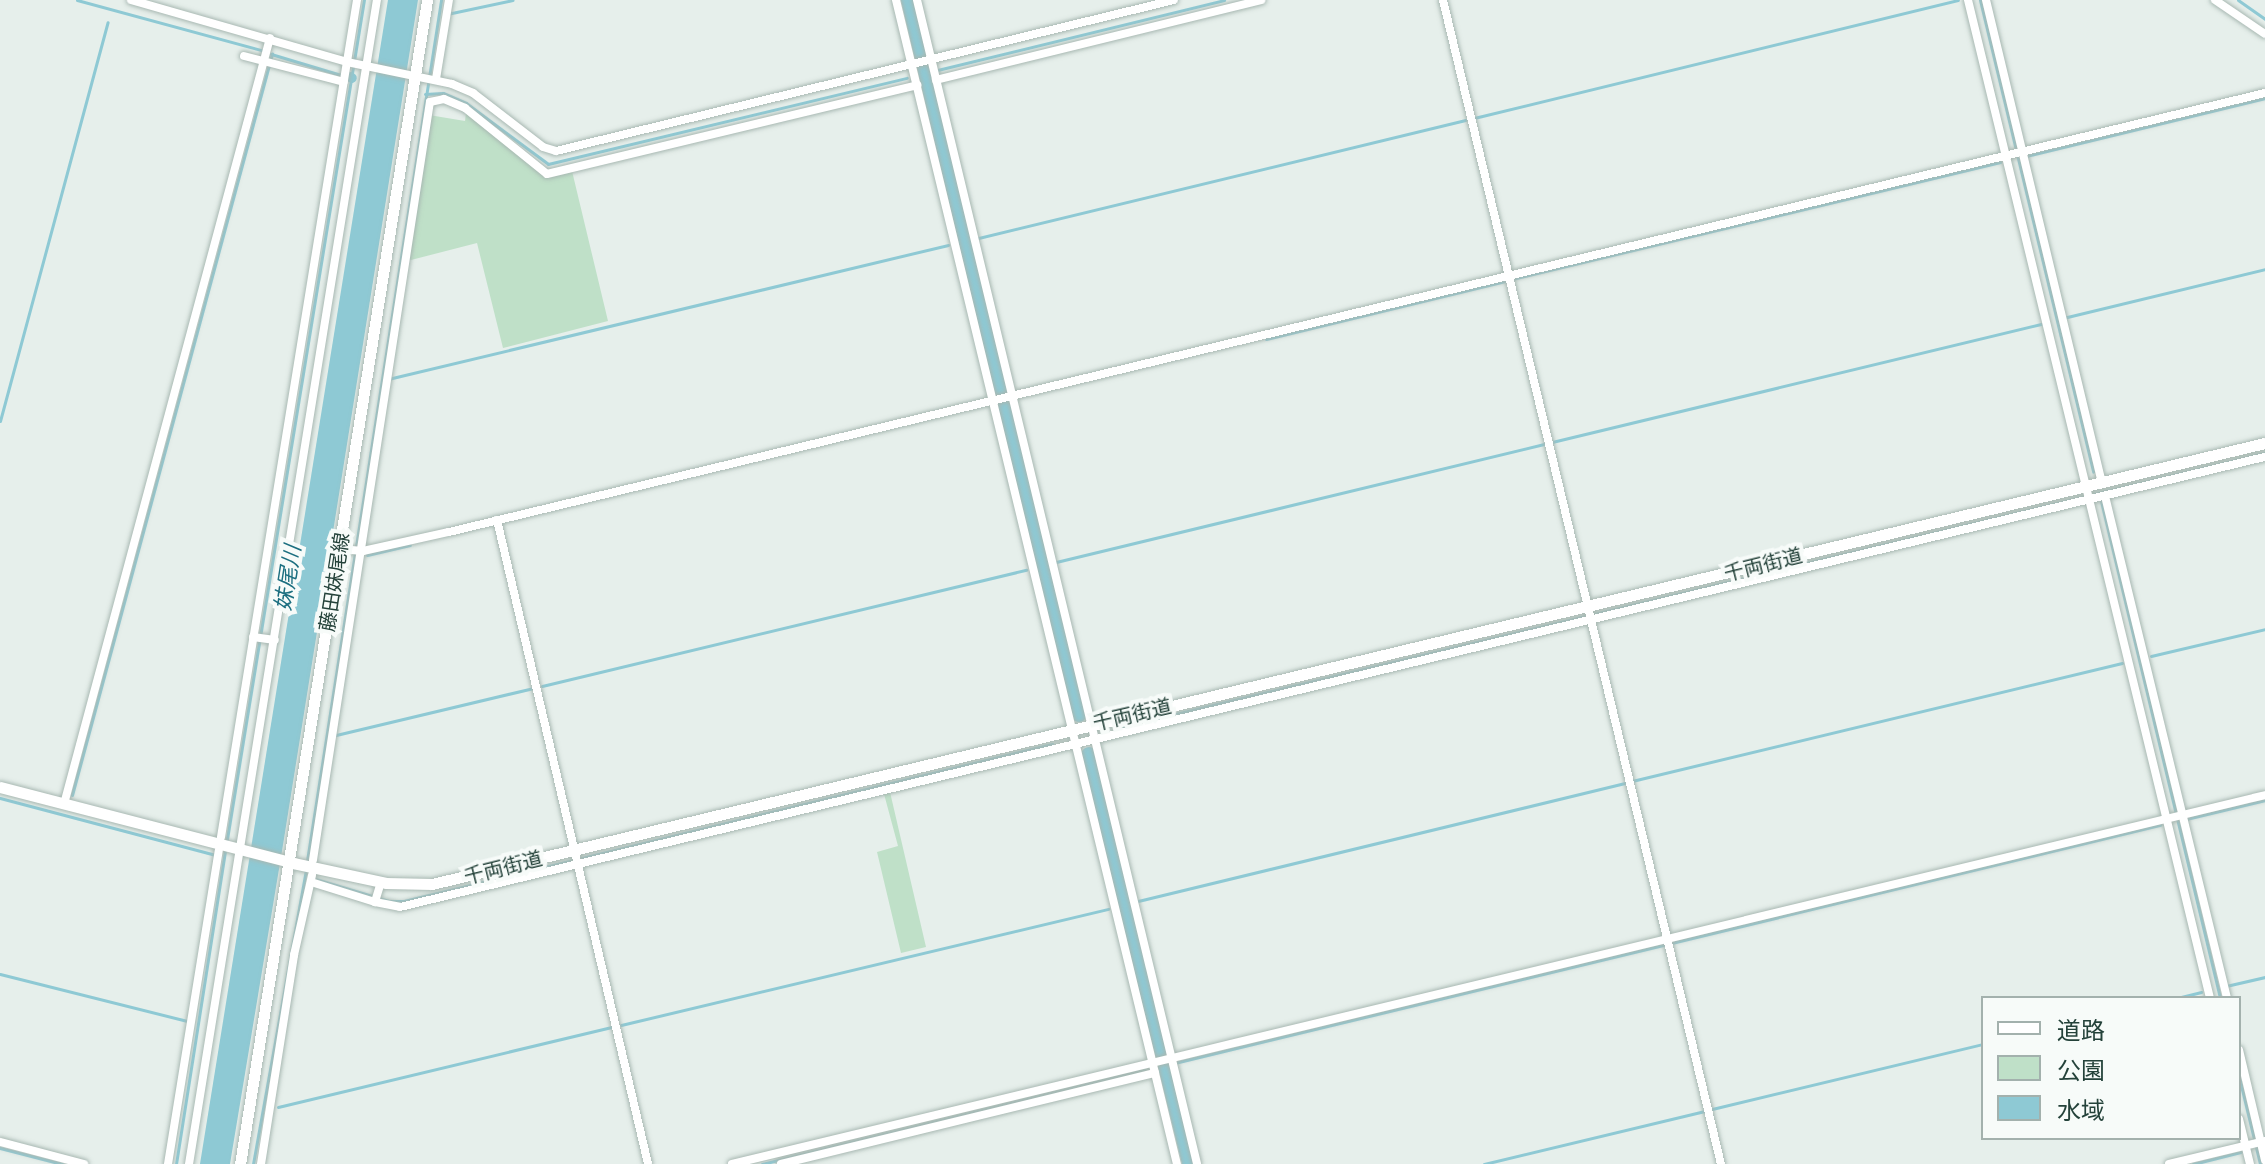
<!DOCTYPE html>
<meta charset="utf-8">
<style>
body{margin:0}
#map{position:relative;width:2265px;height:1164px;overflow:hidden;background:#e6efeb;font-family:"Archivo Narrow","Noto Sans JP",sans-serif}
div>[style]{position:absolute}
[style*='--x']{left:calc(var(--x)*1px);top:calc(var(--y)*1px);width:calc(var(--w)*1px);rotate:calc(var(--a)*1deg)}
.green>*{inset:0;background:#bfe0c8}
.water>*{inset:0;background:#8ec9d4}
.stream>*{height:3px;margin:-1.5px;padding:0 1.5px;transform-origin:1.5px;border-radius:1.5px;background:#8ec9d4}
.canal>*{height:10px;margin:-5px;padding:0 5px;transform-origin:5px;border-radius:5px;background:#8ec9d4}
.river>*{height:16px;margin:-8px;padding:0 8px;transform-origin:8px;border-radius:8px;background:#8ec9d4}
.roads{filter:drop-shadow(0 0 2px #a8b8b2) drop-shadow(0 0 2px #a8b8b2)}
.street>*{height:8px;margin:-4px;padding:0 4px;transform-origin:4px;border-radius:4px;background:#fff}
.secondary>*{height:11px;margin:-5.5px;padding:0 5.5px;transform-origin:5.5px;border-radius:5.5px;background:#fff}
span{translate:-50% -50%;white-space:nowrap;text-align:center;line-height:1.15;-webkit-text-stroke:8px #f7fbf9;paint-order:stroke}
.street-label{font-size:20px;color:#24423a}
.water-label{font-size:22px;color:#1c6f80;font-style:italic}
.legend{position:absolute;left:1981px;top:996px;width:260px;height:144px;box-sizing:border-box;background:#f7fbf9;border:2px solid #a3b1ad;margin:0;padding:10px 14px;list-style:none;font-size:24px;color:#24423a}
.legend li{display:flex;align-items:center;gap:16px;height:40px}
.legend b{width:40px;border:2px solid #a3b1ad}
</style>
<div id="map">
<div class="green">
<div style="clip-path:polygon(466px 113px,544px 175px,572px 171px,608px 321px,503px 348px,477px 243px,411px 260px,406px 257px,429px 115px,465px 121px)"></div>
<div style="clip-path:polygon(890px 792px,926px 947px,901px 953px,877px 852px,898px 846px,884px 794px)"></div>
</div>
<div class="water">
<div style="clip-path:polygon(388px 0,418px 0,283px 845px,230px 1164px,200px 1164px)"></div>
</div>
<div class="stream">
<div style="--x:77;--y:0;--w:195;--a:15.2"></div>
<div style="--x:1980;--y:0;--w:485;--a:76.5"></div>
<div style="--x:2238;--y:0;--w:33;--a:35"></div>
<div style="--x:447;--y:14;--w:67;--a:-12"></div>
<div style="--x:271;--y:54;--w:73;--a:16.7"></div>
<div style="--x:921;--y:74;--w:312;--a:-13.7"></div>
<div style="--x:425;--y:94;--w:18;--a:-3"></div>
<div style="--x:443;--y:93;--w:25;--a:23"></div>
<div style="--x:466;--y:103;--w:102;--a:36.6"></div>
<div style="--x:548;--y:164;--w:369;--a:-13.5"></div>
<div style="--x:1474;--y:118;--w:498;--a:-13.7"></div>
<div style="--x:2026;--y:156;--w:246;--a:-13.6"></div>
<div style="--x:962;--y:242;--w:518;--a:-13.63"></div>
<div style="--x:1512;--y:279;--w:502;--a:-13.48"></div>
<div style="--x:2063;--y:318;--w:208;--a:-13.6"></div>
<div style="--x:1266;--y:339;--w:246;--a:-13.6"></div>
<div style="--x:388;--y:379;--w:576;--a:-13.46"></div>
<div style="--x:0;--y:421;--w:413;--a:-74.9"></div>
<div style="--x:1552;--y:442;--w:503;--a:-13.57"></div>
<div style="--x:2094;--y:494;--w:176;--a:-13.5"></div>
<div style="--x:2101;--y:501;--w:511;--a:76.53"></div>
<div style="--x:367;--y:555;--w:44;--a:-13.1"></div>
<div style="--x:1056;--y:562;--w:502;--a:-13.59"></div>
<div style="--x:1039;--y:566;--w:9;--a:-13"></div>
<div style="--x:2151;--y:656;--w:117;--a:-13.3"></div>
<div style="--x:542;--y:686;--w:498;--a:-13.5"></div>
<div style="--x:1117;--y:728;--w:992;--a:-13.46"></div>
<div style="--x:336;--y:735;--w:203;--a:-13.4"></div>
<div style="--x:1632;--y:781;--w:504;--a:-13.54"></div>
<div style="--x:72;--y:795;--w:768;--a:-74.9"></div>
<div style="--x:0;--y:798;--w:222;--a:14.8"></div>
<div style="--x:2186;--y:819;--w:81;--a:-13.5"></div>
<div style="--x:227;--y:839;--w:850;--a:-80.73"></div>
<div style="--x:307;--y:861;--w:871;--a:-81.15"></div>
<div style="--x:312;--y:878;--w:80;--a:16.6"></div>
<div style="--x:389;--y:901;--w:15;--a:0"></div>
<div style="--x:404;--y:901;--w:667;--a:-13.62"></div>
<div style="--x:1138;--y:901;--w:501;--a:-13.62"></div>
<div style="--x:0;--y:974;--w:193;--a:14.1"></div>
<div style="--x:2226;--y:986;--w:40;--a:-13"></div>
<div style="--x:2177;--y:998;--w:25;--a:-14"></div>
<div style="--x:621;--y:1025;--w:501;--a:-13.4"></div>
<div style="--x:1162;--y:1066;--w:1027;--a:-13.58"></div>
<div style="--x:2239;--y:1077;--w:89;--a:76.4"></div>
<div style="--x:278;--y:1107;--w:343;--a:-13.5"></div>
<div style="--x:1712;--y:1109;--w:279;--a:-13.5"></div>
<div style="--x:0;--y:1148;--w:64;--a:14.5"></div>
<div style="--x:176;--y:1164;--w:316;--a:-81.1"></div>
<div style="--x:253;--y:1164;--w:300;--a:-79.8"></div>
<div style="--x:762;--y:1164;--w:394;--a:-13.8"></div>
<div style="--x:1484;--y:1164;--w:227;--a:-13.5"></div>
<div style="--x:2193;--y:1164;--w:49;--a:-14"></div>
</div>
<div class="canal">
<div style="--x:350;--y:77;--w:2;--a:27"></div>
</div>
<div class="river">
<div style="--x:909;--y:0;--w:734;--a:76.61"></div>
<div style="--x:1089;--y:755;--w:421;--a:76.1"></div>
</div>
<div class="roads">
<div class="street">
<div style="--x:131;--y:0;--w:225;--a:16"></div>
<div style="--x:347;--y:62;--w:107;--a:11.8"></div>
<div style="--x:452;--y:84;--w:23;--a:23"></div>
<div style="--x:473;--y:93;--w:88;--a:37.6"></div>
<div style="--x:543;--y:147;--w:14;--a:17"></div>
<div style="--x:556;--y:151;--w:636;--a:-13.73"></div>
<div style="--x:896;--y:0;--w:1197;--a:76.43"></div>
<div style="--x:917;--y:0;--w:1197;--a:76.47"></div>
<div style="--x:1443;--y:0;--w:1197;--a:76.57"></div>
<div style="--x:1968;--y:0;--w:1027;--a:76.37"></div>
<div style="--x:1986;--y:0;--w:496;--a:76.5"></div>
<div style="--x:2215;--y:0;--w:60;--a:34.2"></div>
<div style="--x:244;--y:56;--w:103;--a:14.6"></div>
<div style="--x:436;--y:79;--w:80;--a:-80.7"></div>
<div style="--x:936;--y:80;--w:335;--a:-13.8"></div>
<div style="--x:2105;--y:496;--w:517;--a:76.34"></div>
<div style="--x:497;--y:520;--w:661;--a:76.8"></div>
<div style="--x:340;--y:549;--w:23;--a:5"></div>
<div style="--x:363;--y:551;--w:88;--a:-12.5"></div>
<div style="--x:449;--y:532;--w:1868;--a:-13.59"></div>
<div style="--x:253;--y:637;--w:22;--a:8"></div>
<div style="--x:64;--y:804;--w:793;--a:-74.95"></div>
<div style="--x:221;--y:837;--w:848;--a:-80.77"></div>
<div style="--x:313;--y:860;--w:767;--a:-81.23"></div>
<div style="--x:430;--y:102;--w:14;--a:-12"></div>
<div style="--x:444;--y:99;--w:23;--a:23"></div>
<div style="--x:465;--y:108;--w:105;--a:38.8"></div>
<div style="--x:547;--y:174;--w:381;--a:-13.5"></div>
<div style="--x:311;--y:882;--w:67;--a:17.4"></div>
<div style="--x:381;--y:882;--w:21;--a:107"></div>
<div style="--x:375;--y:902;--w:25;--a:11"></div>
<div style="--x:400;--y:907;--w:1919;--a:-13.57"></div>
<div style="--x:2239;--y:1050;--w:113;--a:76.7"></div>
<div style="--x:2239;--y:1119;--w:46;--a:76.3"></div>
<div style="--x:0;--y:1142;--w:87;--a:14.7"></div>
<div style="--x:168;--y:1164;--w:318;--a:-80.8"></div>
<div style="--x:189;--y:1164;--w:1179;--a:-80.83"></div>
<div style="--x:261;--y:1164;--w:212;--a:-81"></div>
<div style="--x:294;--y:955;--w:82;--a:-77.3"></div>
<div style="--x:732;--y:1164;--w:1577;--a:-13.53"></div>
<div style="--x:781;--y:1164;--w:385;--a:-13.7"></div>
<div style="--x:2169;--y:1164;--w:99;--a:-13.5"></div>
</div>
<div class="secondary">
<div style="--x:0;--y:787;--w:303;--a:14.5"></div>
<div style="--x:293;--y:863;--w:95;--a:12.1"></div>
<div style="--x:386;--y:883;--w:46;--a:1.2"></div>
<div style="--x:432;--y:884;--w:1885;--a:-13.53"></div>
<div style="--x:240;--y:1164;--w:1179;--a:-80.87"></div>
</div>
</div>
<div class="street-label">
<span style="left:1763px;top:564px;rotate:-14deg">千両街道</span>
<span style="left:334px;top:582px;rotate:-81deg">藤田妹尾線</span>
<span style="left:1132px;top:714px;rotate:-13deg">千両街道</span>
<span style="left:503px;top:867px;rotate:-14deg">千両街道</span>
</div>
<div class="water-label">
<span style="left:288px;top:578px;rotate:-81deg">妹尾川</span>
</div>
<ul class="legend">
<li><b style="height:10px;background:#fff"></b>道路</li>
<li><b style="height:22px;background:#bfe0c8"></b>公園</li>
<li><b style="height:22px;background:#8ec9d4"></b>水域</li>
</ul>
</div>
